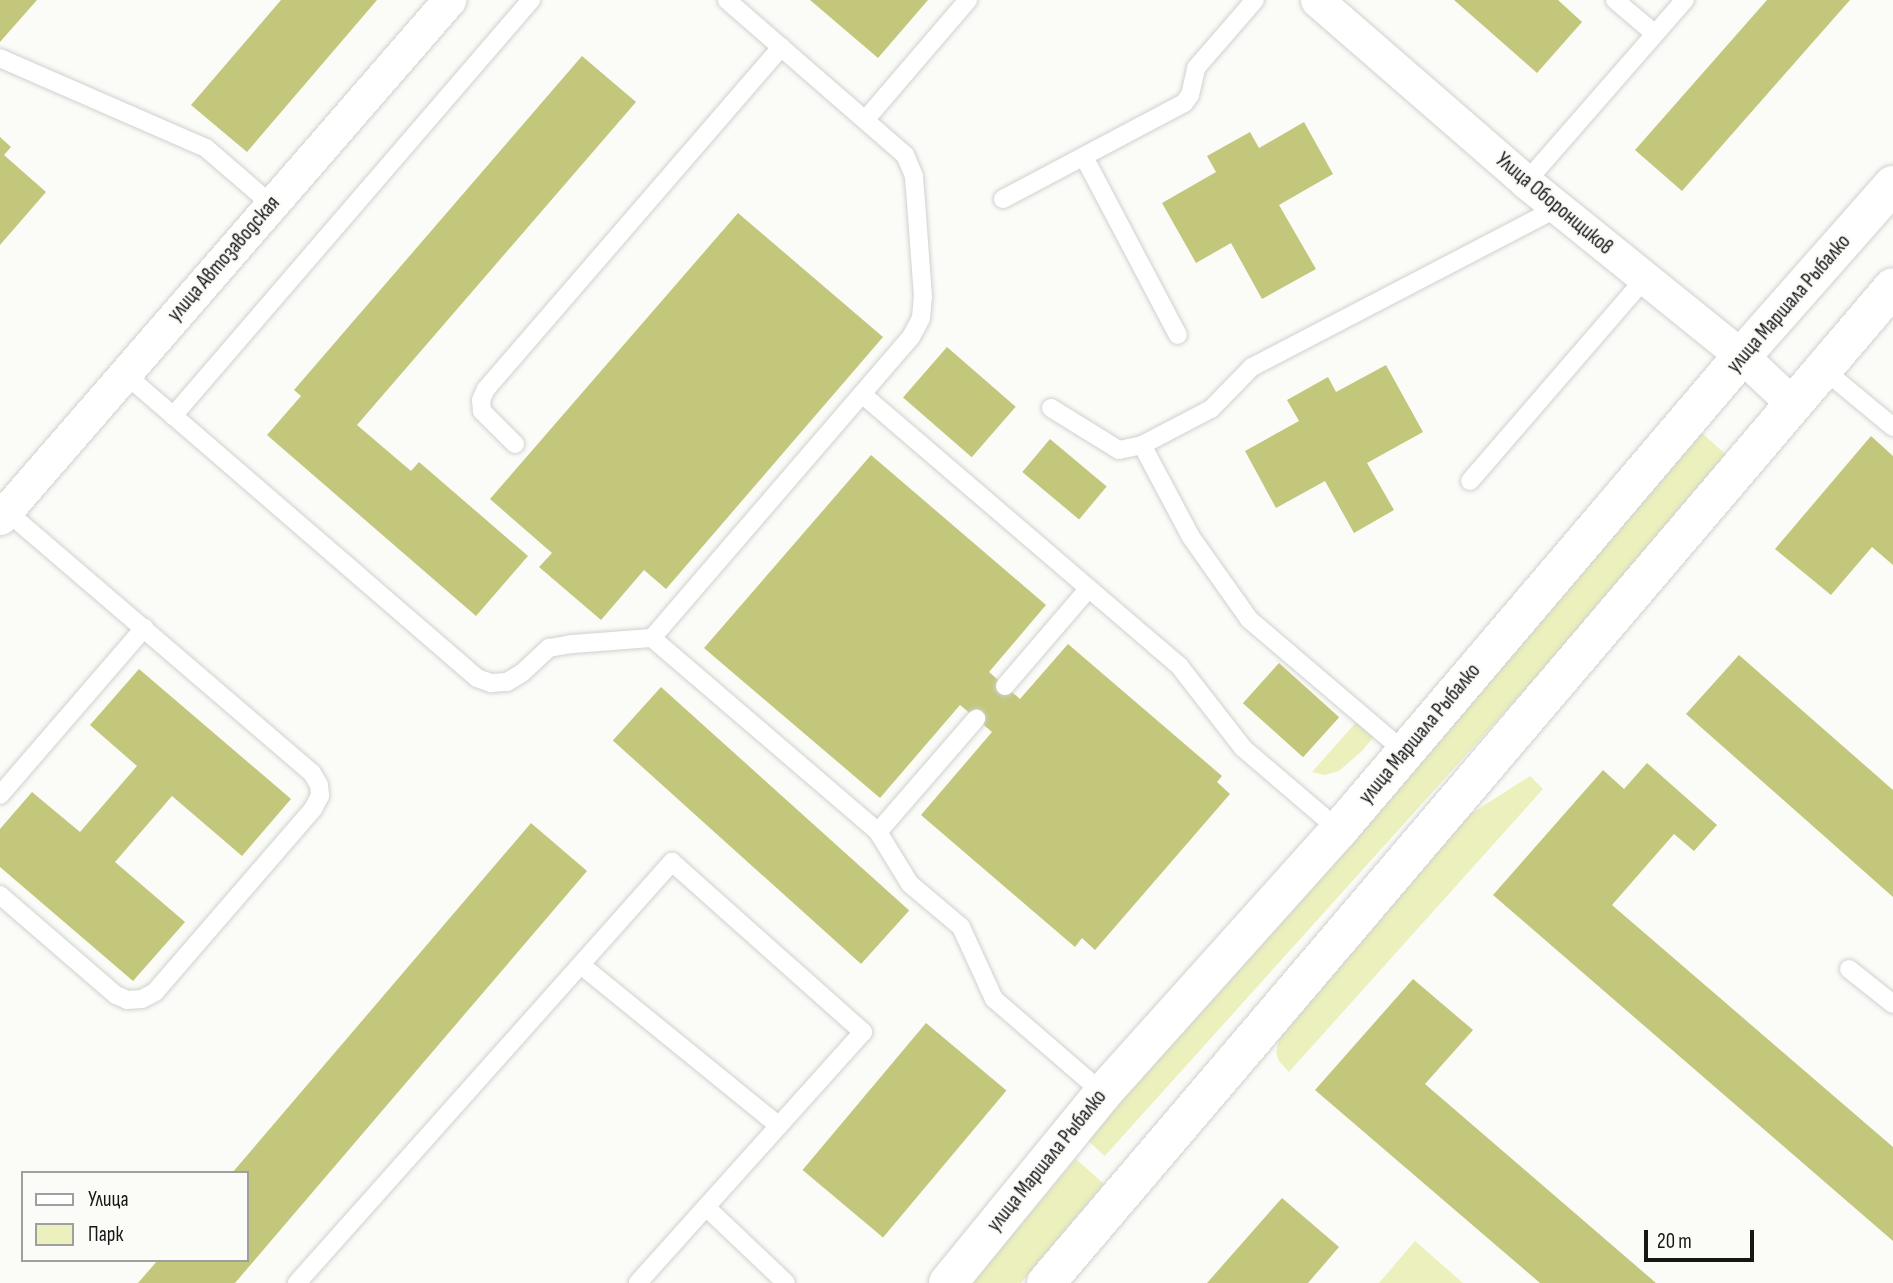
<!DOCTYPE html>
<meta charset="utf-8">
<style>
body{margin:0}
#map{position:relative;width:1893px;height:1283px;overflow:hidden;background:#fbfcf8;font-family:"Sofia Sans Condensed",sans-serif}
div>[style]{position:absolute}
[style*='--x']{left:calc(var(--x)*1px);top:calc(var(--y)*1px);width:calc(var(--w)*1px);rotate:calc(var(--a)*1deg)}
.green>*{inset:0;background:#ecf0bd;transform-origin:0 0}
.building>*{inset:0;background:#c3c77c;transform-origin:0 0}
.roads{filter:drop-shadow(0 0 2px #d0d1ce) drop-shadow(0 0 2px #d0d1ce)}
.service>*{height:18px;margin:-9px;padding:0 9px;transform-origin:9px;border-radius:9px;background:#fff}
.minor>*{height:33px;margin:-16.5px;padding:0 16.5px;transform-origin:16.5px;border-radius:16.5px;background:#fff}
.secondary>*{height:38px;margin:-19px;padding:0 19px;transform-origin:19px;border-radius:19px;background:#fff}
span{translate:-50% -50%;white-space:nowrap;text-align:center;line-height:1.15;-webkit-text-stroke:5px #fbfcf8;paint-order:stroke}
.street-label{font-size:21px;color:#161615}
.legend{position:absolute;left:21px;top:1171px;width:228px;height:91px;box-sizing:border-box;background:#fbfcf8;border:2px solid #9fa09d;margin:0;padding:9px 12px;list-style:none;font-size:21px;color:#161615}
.legend li{display:flex;align-items:center;gap:14px;height:35px}
.legend b{width:35px;border:2px solid #9fa09d}
.scale{position:absolute;left:1644px;top:1230px;width:110px;height:32px;box-sizing:border-box;border:4px solid #161615;border-top:0;padding-left:9px;font-size:21px;line-height:24px;white-space:nowrap;color:#161615;-webkit-text-stroke:5px #fbfcf8;paint-order:stroke}
</style>
<div id="map">
<div class="green">
<div style="left:1702px;top:433px;width:40px;height:937px;rotate:42deg"></div>
<div style="clip-path:polygon(1358px 720px,1376px 734px,1362px 751px,1339px 771px,1325px 775px,1312px 772px)"></div>
<div style="clip-path:polygon(1530px 776px,1543px 789px,1289px 1072px,1279px 1061px,1276px 1052px,1281px 1032px,1455px 824px)"></div>
<div style="clip-path:polygon(1076px 1159px,1104px 1184px,1021px 1283px,971px 1283px)"></div>
<div style="clip-path:polygon(1415px 1241px,1463px 1283px,1379px 1283px)"></div>
</div>
<div class="building">
<div style="clip-path:polygon(0 0,37px 0,0 42px)"></div>
<div style="clip-path:polygon(281px 0,377px 0,247px 152px,191px 105px)"></div>
<div style="clip-path:polygon(810px 0,928px 0,878px 58px)"></div>
<div style="clip-path:polygon(1454px 0,1558px 0,1582px 22px,1537px 73px)"></div>
<div style="clip-path:polygon(1767px 0,1850px 0,1682px 191px,1635px 150px)"></div>
<div style="clip-path:polygon(582px 56px,636px 102px,357px 425px,411px 471px,419px 462px,528px 556px,476px 616px,267px 435px,301px 396px,294px 390px)"></div>
<div style="clip-path:polygon(1304px 122px,1333px 174px,1279px 205px,1316px 269px,1262px 299px,1231px 243px,1196px 263px,1162px 203px,1216px 172px,1207px 156px,1250px 132px,1259px 148px)"></div>
<div style="clip-path:polygon(0 137px,11px 147px,4px 155px,46px 192px,0 245px)"></div>
<div style="clip-path:polygon(738px 213px,883px 337px,666px 589px,644px 570px,601px 620px,539px 567px,552px 553px,490px 499px)"></div>
<div style="left:947px;top:347px;width:91px;height:67px;rotate:41deg"></div>
<div style="clip-path:polygon(1386px 365px,1423px 432px,1367px 463px,1394px 510px,1354px 533px,1325px 481px,1276px 508px,1245px 451px,1299px 421px,1287px 400px,1328px 377px,1336px 392px)"></div>
<div style="clip-path:polygon(1871px 436px,1893px 456px,1893px 565px,1872px 547px,1831px 595px,1775px 549px)"></div>
<div style="left:1050px;top:439px;width:74px;height:43px;rotate:40deg"></div>
<div style="clip-path:polygon(871px 455px,1046px 605px,989px 672px,1020px 699px,1068px 644px,1222px 776px,1217px 782px,1230px 794px,1095px 950px,1082px 938px,1075px 947px,921px 815px,992px 732px,960px 705px,880px 798px,704px 648px)"></div>
<div style="clip-path:polygon(1739px 655px,1893px 790px,1893px 897px,1686px 714px)"></div>
<div style="left:1279px;top:663px;width:81px;height:54px;rotate:42deg"></div>
<div style="clip-path:polygon(139px 669px,291px 799px,242px 856px,172px 796px,115px 862px,185px 922px,133px 981px,0 867px,0 829px,32px 792px,80px 832px,137px 766px,90px 725px)"></div>
<div style="left:661px;top:687px;width:334px;height:72px;rotate:42deg"></div>
<div style="clip-path:polygon(1647px 763px,1717px 825px,1694px 851px,1674px 834px,1612px 905px,1893px 1147px,1893px 1241px,1493px 895px,1603px 770px,1624px 789px)"></div>
<div style="clip-path:polygon(531px 823px,587px 871px,235px 1283px,138px 1283px,158px 1260px,247px 1260px,247px 1173px,232px 1173px)"></div>
<div style="clip-path:polygon(1413px 979px,1473px 1030px,1425px 1084px,1656px 1283px,1540px 1283px,1315px 1090px)"></div>
<div style="left:926px;top:1023px;width:105px;height:192px;rotate:40deg"></div>
<div style="clip-path:polygon(1282px 1198px,1339px 1247px,1308px 1283px,1207px 1283px)"></div>
</div>
<div class="roads">
<div class="service">
<div style="--x:1615;--y:0;--w:52;--a:40.4"></div>
<div style="--x:0;--y:58;--w:225;--a:23.6"></div>
<div style="--x:206;--y:148;--w:87;--a:40.8"></div>
<div style="--x:866;--y:119;--w:157;--a:-49.4"></div>
<div style="--x:1084;--y:157;--w:201;--a:62.2"></div>
<div style="--x:1526;--y:182;--w:242;--a:-48.9"></div>
<div style="--x:1003;--y:199;--w:205;--a:-27.9"></div>
<div style="--x:1184;--y:103;--w:10;--a:-53"></div>
<div style="--x:1190;--y:95;--w:28;--a:-77"></div>
<div style="--x:1196;--y:68;--w:90;--a:-49.1"></div>
<div style="--x:1823;--y:369;--w:91;--a:39.6"></div>
<div style="--x:125;--y:374;--w:465;--a:40.8"></div>
<div style="--x:477;--y:678;--w:15;--a:20"></div>
<div style="--x:491;--y:683;--w:16;--a:-4"></div>
<div style="--x:507;--y:682;--w:17;--a:-31"></div>
<div style="--x:522;--y:673;--w:37;--a:-43"></div>
<div style="--x:549;--y:648;--w:23;--a:-10"></div>
<div style="--x:572;--y:644;--w:80;--a:-4.3"></div>
<div style="--x:652;--y:638;--w:397;--a:-49.3"></div>
<div style="--x:911;--y:337;--w:21;--a:-62"></div>
<div style="--x:921;--y:318;--w:21;--a:-85"></div>
<div style="--x:923;--y:297;--w:96;--a:-94.2"></div>
<div style="--x:916;--y:201;--w:25;--a:-95"></div>
<div style="--x:914;--y:176;--w:23;--a:-113"></div>
<div style="--x:905;--y:155;--w:236;--a:-139"></div>
<div style="--x:862;--y:394;--w:419;--a:40.6"></div>
<div style="--x:1180;--y:667;--w:103;--a:52.1"></div>
<div style="--x:1243;--y:748;--w:126;--a:40.5"></div>
<div style="--x:1051;--y:408;--w:80;--a:31.7"></div>
<div style="--x:1119;--y:450;--w:24;--a:-12"></div>
<div style="--x:173;--y:416;--w:549;--a:-49.29"></div>
<div style="--x:515;--y:444;--w:47;--a:-135"></div>
<div style="--x:482;--y:411;--w:11;--a:-95"></div>
<div style="--x:481;--y:400;--w:12;--a:-66"></div>
<div style="--x:486;--y:389;--w:452;--a:-49.2"></div>
<div style="--x:1470;--y:481;--w:268;--a:-49.2"></div>
<div style="--x:652;--y:638;--w:298;--a:40.6"></div>
<div style="--x:878;--y:832;--w:61;--a:58.4"></div>
<div style="--x:910;--y:884;--w:67;--a:40.1"></div>
<div style="--x:961;--y:927;--w:79;--a:65.4"></div>
<div style="--x:994;--y:999;--w:144;--a:40.8"></div>
<div style="--x:1005;--y:686;--w:128;--a:-49.4"></div>
<div style="--x:1405;--y:752;--w:205;--a:-139.6"></div>
<div style="--x:1249;--y:619;--w:100;--a:-125.3"></div>
<div style="--x:1191;--y:537;--w:104;--a:-118"></div>
<div style="--x:1142;--y:445;--w:78;--a:-27.6"></div>
<div style="--x:1211;--y:409;--w:59;--a:-45.7"></div>
<div style="--x:1252;--y:367;--w:345;--a:-27.5"></div>
<div style="--x:0;--y:795;--w:221;--a:-49.2"></div>
<div style="--x:878;--y:832;--w:150;--a:-49.1"></div>
<div style="--x:0;--y:895;--w:153;--a:40.8"></div>
<div style="--x:116;--y:995;--w:12;--a:24"></div>
<div style="--x:127;--y:1000;--w:15;--a:-4"></div>
<div style="--x:142;--y:999;--w:15;--a:-28"></div>
<div style="--x:155;--y:992;--w:242;--a:-49.2"></div>
<div style="--x:313;--y:809;--w:15;--a:-62"></div>
<div style="--x:320;--y:796;--w:11;--a:-95"></div>
<div style="--x:319;--y:785;--w:14;--a:-120"></div>
<div style="--x:312;--y:773;--w:408;--a:-139.4"></div>
<div style="--x:581;--y:965;--w:255;--a:39.1"></div>
<div style="--x:1849;--y:969;--w:56;--a:38.5"></div>
<div style="--x:706;--y:1207;--w:110;--a:43.5"></div>
<div style="--x:297;--y:1283;--w:564;--a:-48.31"></div>
<div style="--x:672;--y:862;--w:256;--a:41.7"></div>
<div style="--x:863;--y:1032;--w:337;--a:131.9"></div>
</div>
<div class="minor">
<div style="--x:1317;--y:0;--w:277;--a:41"></div>
<div style="--x:1526;--y:182;--w:277;--a:38.9"></div>
<div style="--x:1742;--y:356;--w:71;--a:43.3"></div>
<div style="--x:0;--y:518;--w:686;--a:-49.08"></div>
</div>
<div class="secondary">
<div style="--x:948;--y:1283;--w:245;--a:-50.8"></div>
<div style="--x:1103;--y:1093;--w:353;--a:-48.1"></div>
<div style="--x:1339;--y:830;--w:622;--a:-49.63"></div>
<div style="--x:1742;--y:356;--w:228;--a:-48.6"></div>
<div style="--x:1046;--y:1283;--w:1307;--a:-49.62"></div>
</div>
</div>
<div class="street-label">
<span style="left:1554px;top:204px;rotate:40deg">Улица Оборонщиков</span>
<span style="left:224px;top:259px;rotate:-49deg">улица Автозаводская</span>
<span style="left:1789px;top:304px;rotate:-49deg">улица Маршала Рыбалко</span>
<span style="left:1420px;top:734px;rotate:-50deg">улица Маршала Рыбалко</span>
<span style="left:1047px;top:1161px;rotate:-51deg">улица Маршала Рыбалко</span>
</div>
<ul class="legend">
<li><b style="height:9px;background:#fff"></b>Улица</li>
<li><b style="height:19px;background:#ecf0bd"></b>Парк</li>
</ul>
<div class="scale">20 m</div>
</div>
